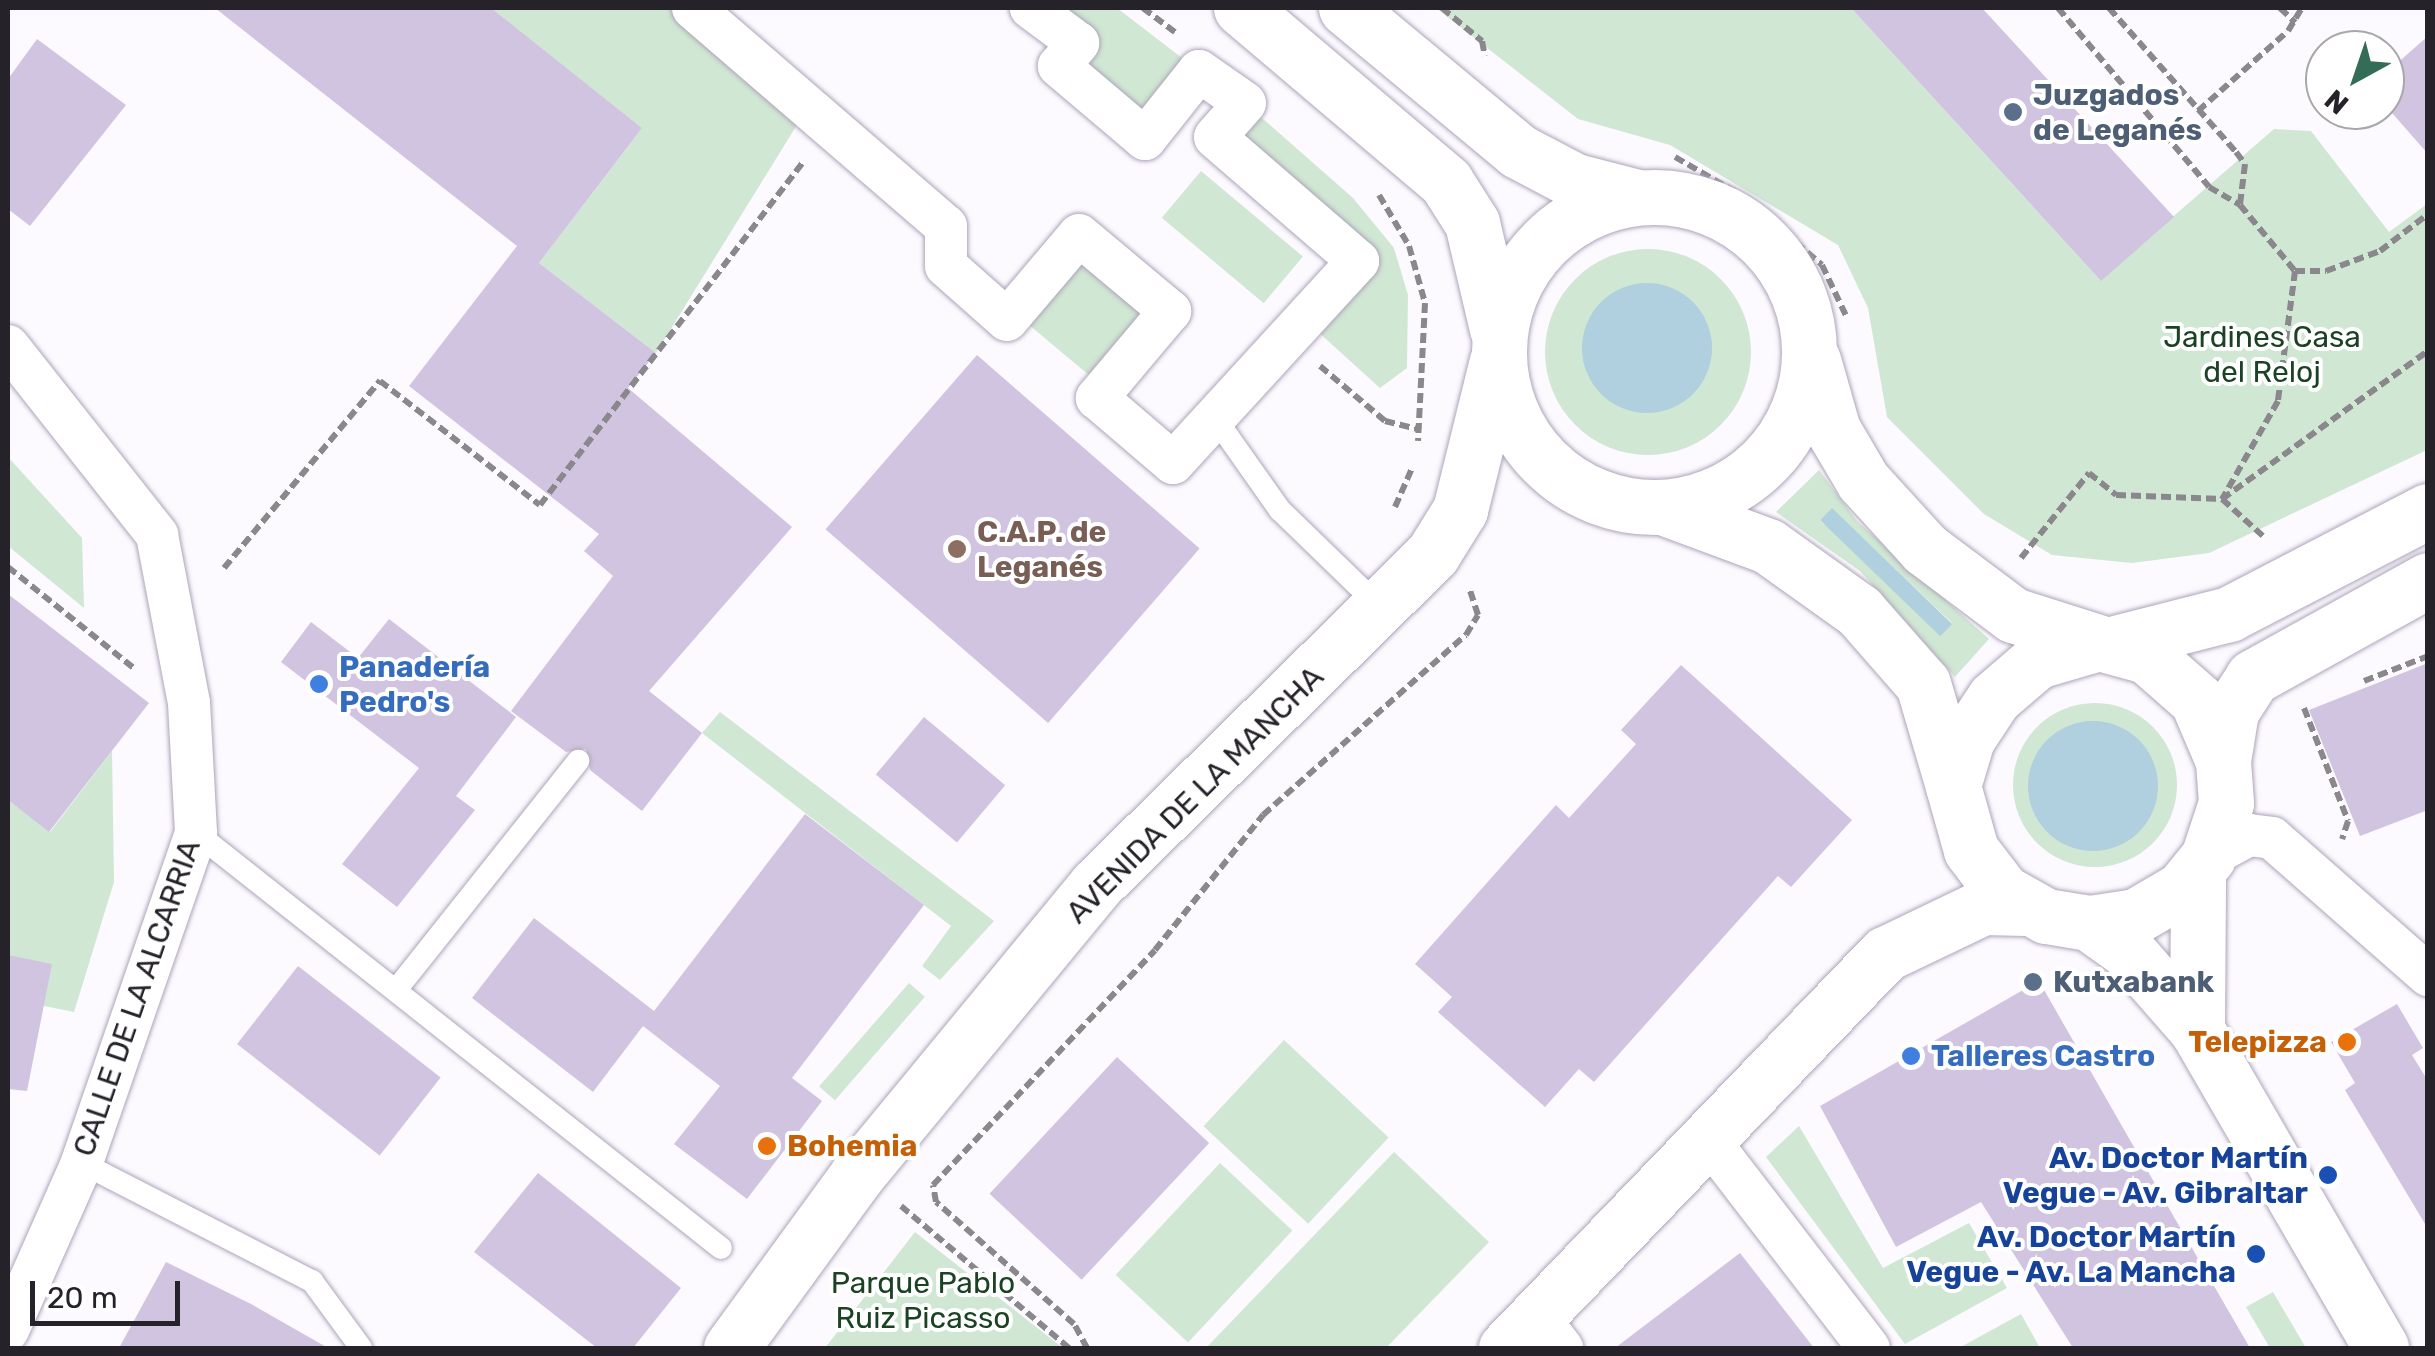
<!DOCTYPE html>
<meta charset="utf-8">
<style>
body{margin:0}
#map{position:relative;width:2435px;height:1356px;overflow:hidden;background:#fcfaff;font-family:Rubik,sans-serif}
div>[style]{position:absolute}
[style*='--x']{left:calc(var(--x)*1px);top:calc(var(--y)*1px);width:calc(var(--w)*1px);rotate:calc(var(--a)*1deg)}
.green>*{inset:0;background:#d0e7d3;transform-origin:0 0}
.round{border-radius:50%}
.water>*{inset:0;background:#b0cfdf;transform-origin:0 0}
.building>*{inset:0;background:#d1c4e0;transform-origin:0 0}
.path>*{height:6px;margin-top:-3px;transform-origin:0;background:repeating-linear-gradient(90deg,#8a878d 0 10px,transparent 0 15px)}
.roads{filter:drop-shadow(0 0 2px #aea4ba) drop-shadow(0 0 2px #aea4ba)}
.lane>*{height:22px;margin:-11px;padding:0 11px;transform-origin:11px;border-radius:11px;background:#fff}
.street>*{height:42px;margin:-21px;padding:0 21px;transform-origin:21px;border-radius:21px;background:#fff}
.primary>*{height:55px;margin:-27.5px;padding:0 27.5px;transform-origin:27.5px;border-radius:27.5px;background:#fff}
.highway>*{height:55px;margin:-27.5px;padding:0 27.5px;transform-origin:27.5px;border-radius:27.5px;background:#fff}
.highway>.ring{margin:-27.5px;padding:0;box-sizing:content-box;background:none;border:55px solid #fff;border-radius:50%}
.dots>*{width:28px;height:28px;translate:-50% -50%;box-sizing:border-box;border:5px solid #fff;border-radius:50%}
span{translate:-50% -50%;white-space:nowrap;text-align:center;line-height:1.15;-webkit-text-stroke:8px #fff;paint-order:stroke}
.service-label{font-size:30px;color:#4e5e75;font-weight:700}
.left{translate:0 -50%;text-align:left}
.park-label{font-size:30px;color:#1a4223}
.education-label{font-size:30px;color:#785e54;font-weight:700}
.shop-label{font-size:30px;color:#366cbe;font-weight:700}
.street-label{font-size:30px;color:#26222a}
.food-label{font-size:30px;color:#c56008;font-weight:700}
.right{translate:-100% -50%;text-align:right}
.transit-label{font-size:30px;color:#164399;font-weight:700}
.frame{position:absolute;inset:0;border:10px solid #26222a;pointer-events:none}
.north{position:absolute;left:2305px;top:30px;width:100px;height:100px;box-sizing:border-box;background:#fff;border:2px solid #a8a7aa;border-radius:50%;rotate:220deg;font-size:28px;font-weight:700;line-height:40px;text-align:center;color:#26222a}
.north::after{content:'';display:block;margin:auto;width:35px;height:45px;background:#336d56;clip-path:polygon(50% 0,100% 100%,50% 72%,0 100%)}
.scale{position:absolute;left:30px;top:1281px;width:150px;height:45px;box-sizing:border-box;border:5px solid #26222a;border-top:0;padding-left:12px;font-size:30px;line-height:35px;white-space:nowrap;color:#26222a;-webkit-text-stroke:8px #fff;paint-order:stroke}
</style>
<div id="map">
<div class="green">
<div style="clip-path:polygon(490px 8px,693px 8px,808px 107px,656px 353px,539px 263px,642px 128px)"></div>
<div style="clip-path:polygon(1031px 8px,1117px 8px,1199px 71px,1145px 139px)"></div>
<div style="clip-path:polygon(1436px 8px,1851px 8px,2100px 280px,2274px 129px,2311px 131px,2389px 232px,2427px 204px,2427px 450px,2209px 553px,2132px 563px,2052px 555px,1984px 514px,1887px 417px,1868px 308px,1838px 245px,1670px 145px,1578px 119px)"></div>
<div style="clip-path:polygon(1245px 103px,1353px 198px,1394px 248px,1408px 295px,1407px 368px,1380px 388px,1306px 321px,1357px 261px,1215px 137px)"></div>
<div style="left:1201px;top:171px;width:133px;height:61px;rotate:40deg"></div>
<div style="left:1079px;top:235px;width:119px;height:101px;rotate:40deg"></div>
<div class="round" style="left:1545px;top:249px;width:206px;height:206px"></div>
<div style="clip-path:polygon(8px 457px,82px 538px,84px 608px,8px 546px)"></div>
<div style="clip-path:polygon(evenodd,1819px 470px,1857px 521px,1989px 639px,1955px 677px,1860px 571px,1776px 512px,1819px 470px,1832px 509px,1952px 623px,1952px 624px,1820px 521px,1832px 509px)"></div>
<div class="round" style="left:2013px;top:703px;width:164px;height:164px"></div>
<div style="clip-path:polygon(720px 712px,994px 921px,940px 980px,922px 966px,951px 926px,702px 733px)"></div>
<div style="clip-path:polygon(112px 751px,114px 882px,74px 1012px,44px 1006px,11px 956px,8px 968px,8px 800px,50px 832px)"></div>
<div style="left:909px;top:983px;width:21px;height:137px;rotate:41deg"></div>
<div style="left:1284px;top:1040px;width:143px;height:118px;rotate:43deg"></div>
<div style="clip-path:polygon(1799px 1126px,1883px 1268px,1969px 1223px,2007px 1288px,1905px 1344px,1766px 1157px)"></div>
<div style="clip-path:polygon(1394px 1152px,1489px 1242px,1386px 1348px,1206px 1348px)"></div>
<div style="left:1220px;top:1163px;width:99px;height:153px;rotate:43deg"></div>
<div style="clip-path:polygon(915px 1232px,1063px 1348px,825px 1348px)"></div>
<div style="clip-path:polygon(2273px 1292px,2306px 1348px,2270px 1348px,2246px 1307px)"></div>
<div style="clip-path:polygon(2021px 1314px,2040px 1348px,1959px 1348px)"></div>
</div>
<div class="water">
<div class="round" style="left:1582px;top:283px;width:130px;height:130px"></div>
<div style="left:1832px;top:508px;width:167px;height:17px;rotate:44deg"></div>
<div class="round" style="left:2028px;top:721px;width:130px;height:130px"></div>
</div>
<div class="building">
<div style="clip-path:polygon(215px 8px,491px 8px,642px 128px,539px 263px,656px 353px,628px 388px,792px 527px,649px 691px,702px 733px,642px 811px,590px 770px,586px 749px,566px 752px,511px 711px,613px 576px,584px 551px,599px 534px,409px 386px,517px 246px)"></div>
<div style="clip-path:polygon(1851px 8px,1982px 8px,2174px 217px,2101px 281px)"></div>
<div style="clip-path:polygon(2428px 36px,2428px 154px,2385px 105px,2385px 74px)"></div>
<div style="clip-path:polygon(37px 39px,126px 105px,30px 226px,8px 209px,8px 79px)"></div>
<div style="left:977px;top:355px;width:295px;height:231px;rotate:41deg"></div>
<div style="clip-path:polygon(8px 594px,149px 703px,49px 832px,8px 800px)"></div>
<div style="clip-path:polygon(389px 619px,516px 717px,456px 796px,475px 810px,397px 907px,342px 864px,419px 768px,281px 662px,311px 622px,358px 658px)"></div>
<div style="clip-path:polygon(2428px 663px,2428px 810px,2360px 836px,2309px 710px)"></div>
<div style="clip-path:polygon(1681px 665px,1852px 820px,1791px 887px,1778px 876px,1594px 1082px,1579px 1069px,1545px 1107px,1438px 1012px,1452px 997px,1415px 964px,1556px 805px,1569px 818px,1636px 744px,1621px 730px)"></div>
<div style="left:924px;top:717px;width:106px;height:75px;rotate:40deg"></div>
<div style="clip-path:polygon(805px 814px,924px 905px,792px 1078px,822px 1101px,747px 1199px,674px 1144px,720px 1086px,643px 1026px,593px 1092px,472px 998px,534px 918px,654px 1011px)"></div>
<div style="clip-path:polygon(8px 955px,52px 964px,27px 1091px,8px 1089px)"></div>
<div style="left:298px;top:966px;width:181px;height:99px;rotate:38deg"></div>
<div style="clip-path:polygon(2039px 981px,2174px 1217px,2250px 1348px,2073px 1348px,1981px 1202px,1896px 1247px,1820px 1106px)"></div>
<div style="clip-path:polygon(2397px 1004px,2423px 1048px,2412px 1055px,2428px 1081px,2428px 1229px,2345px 1090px,2355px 1083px,2331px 1042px)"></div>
<div style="left:1117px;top:1057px;width:126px;height:187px;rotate:43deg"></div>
<div style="clip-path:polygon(538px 1173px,681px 1288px,633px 1348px,597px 1348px,474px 1252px)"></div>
<div style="clip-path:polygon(1740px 1253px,1814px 1348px,1615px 1348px)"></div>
<div style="clip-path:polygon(166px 1262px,251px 1304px,328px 1348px,119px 1348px)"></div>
</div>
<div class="path">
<div style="--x:1143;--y:8;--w:40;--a:37"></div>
<div style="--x:1442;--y:8;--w:52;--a:39.5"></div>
<div style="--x:1482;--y:41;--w:15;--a:79"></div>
<div style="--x:2058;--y:8;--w:234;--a:49.8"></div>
<div style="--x:2209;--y:187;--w:36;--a:30"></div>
<div style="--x:2109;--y:8;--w:192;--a:48.6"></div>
<div style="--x:2236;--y:152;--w:15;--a:53"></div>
<div style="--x:2245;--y:164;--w:41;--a:97"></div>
<div style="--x:2240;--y:205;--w:86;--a:50.2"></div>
<div style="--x:2295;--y:271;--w:131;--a:97.5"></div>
<div style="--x:2278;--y:401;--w:113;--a:119.7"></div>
<div style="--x:2222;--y:499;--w:55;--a:42.1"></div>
<div style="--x:2280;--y:8;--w:21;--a:43"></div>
<div style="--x:2198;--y:111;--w:120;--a:-41.6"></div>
<div style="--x:2288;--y:31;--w:27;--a:-59"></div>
<div style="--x:1675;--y:157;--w:74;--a:30"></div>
<div style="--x:1739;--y:194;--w:109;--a:40.5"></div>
<div style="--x:1822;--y:265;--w:59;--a:64.7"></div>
<div style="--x:1379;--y:195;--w:59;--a:59.5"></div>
<div style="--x:1409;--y:246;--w:59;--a:74.3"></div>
<div style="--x:1425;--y:303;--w:138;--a:92.9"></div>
<div style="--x:2295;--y:271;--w:31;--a:0"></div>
<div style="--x:2326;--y:271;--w:58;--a:-20.3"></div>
<div style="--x:2380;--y:251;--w:61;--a:-37.6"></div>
<div style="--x:1320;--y:366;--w:85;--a:40.2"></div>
<div style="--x:1385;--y:421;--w:37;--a:14"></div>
<div style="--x:1395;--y:507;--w:43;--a:-66.4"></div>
<div style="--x:2021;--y:558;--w:109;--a:-51.3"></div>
<div style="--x:2089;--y:473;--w:35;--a:39"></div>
<div style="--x:2116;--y:495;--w:106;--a:2.2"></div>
<div style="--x:2222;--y:499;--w:254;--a:-35.7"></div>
<div style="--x:8;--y:567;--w:163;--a:38.8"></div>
<div style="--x:224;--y:568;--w:244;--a:-50.2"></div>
<div style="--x:380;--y:381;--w:202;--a:37.8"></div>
<div style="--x:540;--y:505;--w:434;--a:-52.5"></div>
<div style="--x:2364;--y:681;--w:69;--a:-21.3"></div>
<div style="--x:2304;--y:708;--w:121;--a:68.7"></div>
<div style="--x:2348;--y:821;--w:19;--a:108"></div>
<div style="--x:901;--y:1206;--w:220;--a:40.2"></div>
<div style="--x:1087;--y:1348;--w:27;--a:-118"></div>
<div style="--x:1074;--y:1324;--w:184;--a:-138.5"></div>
<div style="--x:936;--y:1202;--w:17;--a:-100"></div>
<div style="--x:933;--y:1185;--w:323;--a:-46.6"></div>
<div style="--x:1155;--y:950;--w:173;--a:-51.3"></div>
<div style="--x:1263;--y:815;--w:271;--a:-41.6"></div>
<div style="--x:1466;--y:635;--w:23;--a:-59"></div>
<div style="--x:1478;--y:615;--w:26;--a:-108"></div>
</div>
<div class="roads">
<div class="lane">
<div style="--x:1215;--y:418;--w:113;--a:54.8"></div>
<div style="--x:1280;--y:510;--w:141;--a:44.1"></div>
<div style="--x:196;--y:833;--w:669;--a:38.33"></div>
<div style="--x:396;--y:990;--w:293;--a:-51.5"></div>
<div style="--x:82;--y:1163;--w:259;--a:27.2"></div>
<div style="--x:312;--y:1281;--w:83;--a:53.8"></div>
</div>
<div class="street">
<div style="--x:693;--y:8;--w:334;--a:40.8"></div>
<div style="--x:946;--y:226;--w:40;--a:90"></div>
<div style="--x:946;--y:266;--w:81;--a:41.5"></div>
<div style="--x:1007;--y:320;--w:111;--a:-49.7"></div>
<div style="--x:1079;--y:235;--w:119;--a:39.9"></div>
<div style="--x:1170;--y:311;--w:114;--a:130"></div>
<div style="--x:1097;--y:398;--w:100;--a:40.5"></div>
<div style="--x:1173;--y:463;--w:274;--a:-47.5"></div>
<div style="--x:1358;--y:261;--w:189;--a:-139.1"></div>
<div style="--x:1215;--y:137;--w:45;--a:-48.6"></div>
<div style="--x:1245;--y:103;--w:56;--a:-145.2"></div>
<div style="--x:1199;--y:71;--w:87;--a:128.5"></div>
<div style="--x:1145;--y:139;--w:113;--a:-139.7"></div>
<div style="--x:1059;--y:66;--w:30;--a:-50"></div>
<div style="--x:1078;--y:43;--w:59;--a:-143.3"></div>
<div style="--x:8;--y:346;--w:241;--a:51.7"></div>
<div style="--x:157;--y:535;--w:171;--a:79.2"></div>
<div style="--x:189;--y:703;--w:130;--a:86.9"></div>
<div style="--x:196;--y:833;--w:349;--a:109.1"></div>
<div style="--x:82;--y:1163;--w:183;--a:113.9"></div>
<div style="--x:2208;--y:857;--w:47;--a:-28.2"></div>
<div style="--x:2249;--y:835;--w:23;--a:7"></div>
<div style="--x:2272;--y:838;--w:208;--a:41.3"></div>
<div style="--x:1704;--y:1134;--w:270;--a:52.4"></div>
<div style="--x:1537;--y:1316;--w:41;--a:52"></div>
</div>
<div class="primary">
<div style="--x:2115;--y:643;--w:118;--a:-14.3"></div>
<div style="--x:2229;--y:614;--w:224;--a:-27.4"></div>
<div style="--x:2223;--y:761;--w:51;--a:-80.9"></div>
<div style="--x:2231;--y:711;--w:40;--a:-57.1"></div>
<div style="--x:2253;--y:677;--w:200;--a:-29"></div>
<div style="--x:731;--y:1348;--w:214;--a:-53.9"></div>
<div style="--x:857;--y:1175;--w:376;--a:-50.5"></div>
<div style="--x:1096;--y:885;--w:471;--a:-44.5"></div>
<div style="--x:1432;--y:555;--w:53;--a:-58.1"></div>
<div style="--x:1460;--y:510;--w:154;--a:-76.1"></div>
<div style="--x:1506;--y:1348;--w:547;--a:-46.11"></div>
<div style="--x:1885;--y:954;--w:109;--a:-25.6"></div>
<div style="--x:1983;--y:907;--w:43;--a:1.3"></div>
</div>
<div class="highway">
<div style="--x:1241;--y:8;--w:269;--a:40.3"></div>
<div style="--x:1446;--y:182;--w:49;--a:57.6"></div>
<div style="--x:1472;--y:223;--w:109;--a:76.7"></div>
<div style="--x:1346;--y:8;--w:224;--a:39.7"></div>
<div style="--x:1518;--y:151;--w:64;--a:27.8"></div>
<div style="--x:1575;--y:181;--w:65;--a:14.3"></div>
<div class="ring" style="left:1499px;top:197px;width:255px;height:255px"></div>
<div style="--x:1813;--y:360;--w:73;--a:74.1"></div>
<div style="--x:1833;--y:430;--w:59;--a:59.5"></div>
<div style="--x:1863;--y:481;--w:92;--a:47.6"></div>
<div style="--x:1925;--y:549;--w:110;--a:36.9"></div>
<div style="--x:2013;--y:615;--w:89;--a:17.6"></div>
<div style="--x:1665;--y:508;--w:110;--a:20.3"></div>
<div style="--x:1768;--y:546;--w:112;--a:35.5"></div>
<div style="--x:1859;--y:611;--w:97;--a:48.8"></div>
<div style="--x:1923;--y:684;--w:106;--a:73.6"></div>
<div style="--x:2099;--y:643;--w:50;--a:15.2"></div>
<div style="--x:2147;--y:656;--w:67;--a:41.3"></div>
<div style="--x:2197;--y:700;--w:66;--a:66.9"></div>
<div style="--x:2223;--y:761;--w:42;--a:85.9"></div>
<div style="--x:2226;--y:803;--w:57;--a:108.4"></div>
<div style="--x:2208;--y:857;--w:41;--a:129.1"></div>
<div style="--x:2182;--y:889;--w:53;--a:149.6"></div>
<div style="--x:2136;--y:916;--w:48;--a:171.5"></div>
<div style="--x:2089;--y:923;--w:44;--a:-170.8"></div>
<div style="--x:2046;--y:916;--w:49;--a:-150.8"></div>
<div style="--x:2003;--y:892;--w:53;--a:-127.3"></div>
<div style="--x:1971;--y:850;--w:66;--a:-105.7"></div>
<div style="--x:1953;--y:786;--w:49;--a:-73.4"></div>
<div style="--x:1967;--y:739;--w:49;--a:-56.6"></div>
<div style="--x:1994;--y:698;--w:57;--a:-40.7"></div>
<div style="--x:2037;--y:661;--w:65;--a:-16.2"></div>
<div style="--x:2089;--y:923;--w:47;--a:35.4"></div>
<div style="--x:2127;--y:950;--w:106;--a:48.8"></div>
<div style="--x:2197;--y:1030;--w:367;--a:59.9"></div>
<div style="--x:2197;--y:1030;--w:158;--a:-89.6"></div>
</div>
</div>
<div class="dots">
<div style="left:2013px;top:112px;background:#5c6f8a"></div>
<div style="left:957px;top:549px;background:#8d6e63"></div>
<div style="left:319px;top:684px;background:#3f7fe0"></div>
<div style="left:2033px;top:982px;background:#5c6f8a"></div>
<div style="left:2347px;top:1042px;background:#e8710a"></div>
<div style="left:1911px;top:1056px;background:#3f7fe0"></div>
<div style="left:767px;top:1146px;background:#e8710a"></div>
<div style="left:2328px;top:1175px;background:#1a4fb4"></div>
<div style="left:2256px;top:1254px;background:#1a4fb4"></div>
</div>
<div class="service-label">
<span class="left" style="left:2033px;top:112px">Juzgados<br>de Leganés</span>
<span class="left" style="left:2053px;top:982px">Kutxabank</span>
</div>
<div class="park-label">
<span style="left:2262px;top:354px">Jardines Casa<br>del Reloj</span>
<span style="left:923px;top:1300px">Parque Pablo<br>Ruiz Picasso</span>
</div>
<div class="education-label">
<span class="left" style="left:977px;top:549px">C.A.P. de<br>Leganés</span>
</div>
<div class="shop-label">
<span class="left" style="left:339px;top:684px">Panadería<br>Pedro's</span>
<span class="left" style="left:1931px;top:1056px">Talleres Castro</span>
</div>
<div class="street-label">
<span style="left:1195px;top:795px;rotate:-45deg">AVENIDA DE LA MANCHA</span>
<span style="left:137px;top:998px;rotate:-71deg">CALLE DE LA ALCARRIA</span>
</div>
<div class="food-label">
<span class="right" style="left:2327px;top:1042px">Telepizza</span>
<span class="left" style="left:787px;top:1146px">Bohemia</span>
</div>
<div class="transit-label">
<span class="right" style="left:2308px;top:1175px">Av. Doctor Martín<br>Vegue - Av. Gibraltar</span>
<span class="right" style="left:2236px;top:1254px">Av. Doctor Martín<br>Vegue - Av. La Mancha</span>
</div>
<div class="frame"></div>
<div class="north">N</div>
<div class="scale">20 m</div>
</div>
